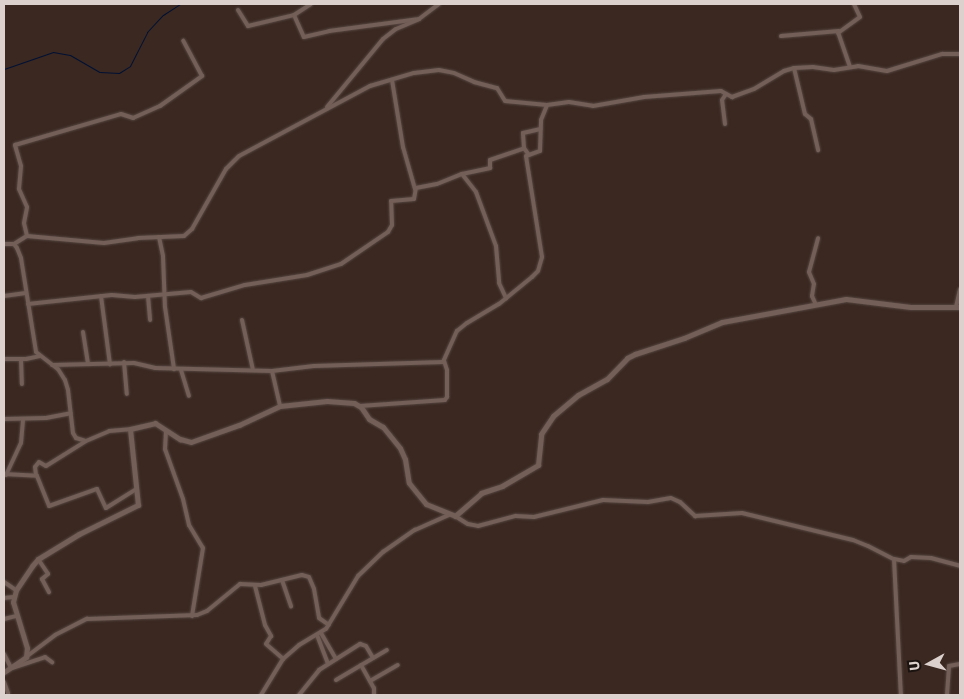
<!DOCTYPE html>
<style>
body{margin:0}
#map{position:relative;width:964px;height:699px;overflow:hidden;background:#3a2821;font-family:"IBM Plex Sans",sans-serif}
div>[style]{position:absolute}
[style*='--x']{left:calc(var(--x)*1px);top:calc(var(--y)*1px);width:calc(var(--w)*1px);rotate:calc(var(--a)*1deg)}
.stream>*{height:1px;margin:-0.5px;padding:0 0.5px;transform-origin:0.5px;border-radius:0.5px;background:#001134}
.roads{filter:drop-shadow(0 0 1px #554641) drop-shadow(0 0 1px #554641)}
.minor>*{height:4px;margin:-2px;padding:0 2px;transform-origin:2px;border-radius:2px;background:#735f57}
.tertiary>*{height:5px;margin:-2.5px;padding:0 2.5px;transform-origin:2.5px;border-radius:2.5px;background:#735f57}
span{translate:-50% -50%;white-space:nowrap;text-align:center;line-height:1.15;-webkit-text-stroke:4px #1b1310;paint-order:stroke}
.frame{position:absolute;inset:0;border:5px solid #ddd1cd;pointer-events:none}
.north{position:absolute;left:904px;top:639px;width:50px;height:50px;-webkit-text-stroke:4px #1b1310;paint-order:stroke;rotate:263deg;font-size:14px;font-weight:700;line-height:20px;text-align:center;color:#ddd1cd}
.north::after{content:'';display:block;margin:auto;width:18px;height:22px;background:#ddd1cd;clip-path:polygon(50% 0,100% 100%,50% 72%,0 100%)}
</style>
<div id="map">
<div class="stream">
<div style="--x:4;--y:69;--w:52;--a:-19.1"></div>
<div style="--x:53;--y:52;--w:17;--a:10"></div>
<div style="--x:70;--y:55;--w:34;--a:30"></div>
<div style="--x:100;--y:72;--w:19;--a:3"></div>
<div style="--x:119;--y:73;--w:13;--a:-32"></div>
<div style="--x:130;--y:66;--w:38;--a:-63"></div>
<div style="--x:147;--y:32;--w:23;--a:-47"></div>
<div style="--x:163;--y:15;--w:20;--a:-33"></div>
</div>
<div class="roads">
<div class="minor">
<div style="--x:238;--y:10;--w:19;--a:58"></div>
<div style="--x:248;--y:26;--w:47;--a:-13.4"></div>
<div style="--x:294;--y:15;--w:24;--a:66"></div>
<div style="--x:304;--y:37;--w:26;--a:-13"></div>
<div style="--x:329;--y:31;--w:91;--a:-7.6"></div>
<div style="--x:294;--y:15;--w:20;--a:-33"></div>
<div style="--x:781;--y:36;--w:58;--a:-4.9"></div>
<div style="--x:850;--y:67;--w:36;--a:-109"></div>
<div style="--x:838;--y:33;--w:27;--a:-36"></div>
<div style="--x:860;--y:17;--w:14;--a:-115"></div>
<div style="--x:794;--y:68;--w:47;--a:76.6"></div>
<div style="--x:805;--y:114;--w:8;--a:40"></div>
<div style="--x:811;--y:119;--w:32;--a:77"></div>
<div style="--x:392;--y:80;--w:68;--a:80.7"></div>
<div style="--x:403;--y:147;--w:44;--a:74.1"></div>
<div style="--x:327;--y:107;--w:88;--a:-50.5"></div>
<div style="--x:383;--y:39;--w:16;--a:-38"></div>
<div style="--x:396;--y:29;--w:25;--a:-23"></div>
<div style="--x:419;--y:19;--w:25;--a:-37"></div>
<div style="--x:725;--y:124;--w:24;--a:-97"></div>
<div style="--x:722;--y:100;--w:7;--a:-56"></div>
<div style="--x:529;--y:155;--w:9;--a:-126"></div>
<div style="--x:524;--y:148;--w:15;--a:-94"></div>
<div style="--x:523;--y:133;--w:18;--a:-13"></div>
<div style="--x:462;--y:174;--w:29;--a:-12"></div>
<div style="--x:490;--y:168;--w:8;--a:-90"></div>
<div style="--x:490;--y:160;--w:36;--a:-19"></div>
<div style="--x:27;--y:236;--w:13;--a:-103"></div>
<div style="--x:24;--y:223;--w:16;--a:-79"></div>
<div style="--x:27;--y:207;--w:20;--a:-114"></div>
<div style="--x:19;--y:189;--w:23;--a:-85"></div>
<div style="--x:21;--y:166;--w:22;--a:-106"></div>
<div style="--x:15;--y:145;--w:110;--a:-16.3"></div>
<div style="--x:121;--y:114;--w:13;--a:18"></div>
<div style="--x:133;--y:118;--w:30;--a:-24"></div>
<div style="--x:160;--y:106;--w:52;--a:-35.5"></div>
<div style="--x:202;--y:76;--w:40;--a:-118"></div>
<div style="--x:159;--y:237;--w:19;--a:78"></div>
<div style="--x:163;--y:256;--w:51;--a:87.8"></div>
<div style="--x:165;--y:307;--w:63;--a:81.7"></div>
<div style="--x:4;--y:244;--w:10;--a:0"></div>
<div style="--x:14;--y:244;--w:5;--a:53"></div>
<div style="--x:17;--y:248;--w:11;--a:68"></div>
<div style="--x:21;--y:258;--w:95;--a:80.9"></div>
<div style="--x:36;--y:352;--w:28;--a:38"></div>
<div style="--x:58;--y:369;--w:13;--a:58"></div>
<div style="--x:65;--y:380;--w:10;--a:73"></div>
<div style="--x:68;--y:390;--w:43;--a:83.4"></div>
<div style="--x:73;--y:433;--w:6;--a:59"></div>
<div style="--x:76;--y:438;--w:10;--a:17"></div>
<div style="--x:86;--y:441;--w:25;--a:-23"></div>
<div style="--x:109;--y:431;--w:21;--a:-5"></div>
<div style="--x:14;--y:244;--w:15;--a:-32"></div>
<div style="--x:27;--y:236;--w:77;--a:5.2"></div>
<div style="--x:104;--y:243;--w:34;--a:-8"></div>
<div style="--x:138;--y:238;--w:46;--a:-2.5"></div>
<div style="--x:184;--y:236;--w:11;--a:-41"></div>
<div style="--x:192;--y:229;--w:69;--a:-60.5"></div>
<div style="--x:226;--y:169;--w:18;--a:-45"></div>
<div style="--x:239;--y:156;--w:149;--a:-28.1"></div>
<div style="--x:370;--y:86;--w:46;--a:-16.5"></div>
<div style="--x:414;--y:73;--w:25;--a:-7"></div>
<div style="--x:439;--y:70;--w:15;--a:11"></div>
<div style="--x:454;--y:73;--w:22;--a:24"></div>
<div style="--x:474;--y:82;--w:24;--a:15"></div>
<div style="--x:497;--y:88;--w:15;--a:58"></div>
<div style="--x:505;--y:101;--w:42;--a:5.4"></div>
<div style="--x:547;--y:105;--w:22;--a:-8"></div>
<div style="--x:569;--y:102;--w:24;--a:9"></div>
<div style="--x:593;--y:106;--w:52;--a:-10"></div>
<div style="--x:644;--y:97;--w:77;--a:-4.5"></div>
<div style="--x:721;--y:91;--w:13;--a:29"></div>
<div style="--x:732;--y:97;--w:23;--a:-20"></div>
<div style="--x:754;--y:89;--w:35;--a:-31"></div>
<div style="--x:784;--y:71;--w:10;--a:-17"></div>
<div style="--x:794;--y:68;--w:19;--a:-3"></div>
<div style="--x:813;--y:67;--w:21;--a:8"></div>
<div style="--x:834;--y:70;--w:24;--a:-9"></div>
<div style="--x:858;--y:66;--w:29;--a:10"></div>
<div style="--x:887;--y:71;--w:58;--a:-17.2"></div>
<div style="--x:942;--y:54;--w:18;--a:0"></div>
<div style="--x:4;--y:296;--w:22;--a:-8"></div>
<div style="--x:101;--y:296;--w:69;--a:82.5"></div>
<div style="--x:148;--y:296;--w:24;--a:85"></div>
<div style="--x:28;--y:304;--w:84;--a:-6.1"></div>
<div style="--x:112;--y:295;--w:23;--a:5"></div>
<div style="--x:135;--y:297;--w:56;--a:-5.1"></div>
<div style="--x:191;--y:292;--w:12;--a:31"></div>
<div style="--x:201;--y:298;--w:46;--a:-16.5"></div>
<div style="--x:245;--y:285;--w:63;--a:-9.2"></div>
<div style="--x:307;--y:275;--w:36;--a:-18"></div>
<div style="--x:341;--y:264;--w:57;--a:-34.2"></div>
<div style="--x:388;--y:232;--w:8;--a:-60"></div>
<div style="--x:392;--y:225;--w:24;--a:-92"></div>
<div style="--x:391;--y:201;--w:23;--a:-5"></div>
<div style="--x:414;--y:199;--w:11;--a:-80"></div>
<div style="--x:416;--y:188;--w:21;--a:-11"></div>
<div style="--x:437;--y:184;--w:27;--a:-22"></div>
<div style="--x:462;--y:174;--w:23;--a:52"></div>
<div style="--x:476;--y:192;--w:58;--a:69.7"></div>
<div style="--x:496;--y:246;--w:37;--a:85"></div>
<div style="--x:499;--y:283;--w:17;--a:65"></div>
<div style="--x:816;--y:305;--w:10;--a:-114"></div>
<div style="--x:812;--y:296;--w:12;--a:-81"></div>
<div style="--x:814;--y:284;--w:13;--a:-113"></div>
<div style="--x:809;--y:272;--w:35;--a:-75"></div>
<div style="--x:956;--y:307;--w:18;--a:-77"></div>
<div style="--x:242;--y:320;--w:51;--a:77.6"></div>
<div style="--x:83;--y:332;--w:32;--a:81"></div>
<div style="--x:4;--y:359;--w:22;--a:0"></div>
<div style="--x:26;--y:359;--w:14;--a:-12"></div>
<div style="--x:21;--y:359;--w:25;--a:88"></div>
<div style="--x:124;--y:362;--w:32;--a:85"></div>
<div style="--x:52;--y:365;--w:82;--a:-1.4"></div>
<div style="--x:134;--y:363;--w:22;--a:13"></div>
<div style="--x:155;--y:368;--w:117;--a:1.5"></div>
<div style="--x:272;--y:371;--w:36;--a:77"></div>
<div style="--x:181;--y:370;--w:27;--a:73"></div>
<div style="--x:272;--y:371;--w:42;--a:-6.8"></div>
<div style="--x:314;--y:366;--w:129;--a:-1.8"></div>
<div style="--x:443;--y:362;--w:34;--a:-66"></div>
<div style="--x:457;--y:331;--w:13;--a:-39"></div>
<div style="--x:467;--y:323;--w:37;--a:-31"></div>
<div style="--x:499;--y:304;--w:43;--a:-39.3"></div>
<div style="--x:532;--y:277;--w:8;--a:-45"></div>
<div style="--x:538;--y:271;--w:15;--a:-74"></div>
<div style="--x:542;--y:257;--w:102;--a:-99"></div>
<div style="--x:526;--y:156;--w:15;--a:-20"></div>
<div style="--x:540;--y:151;--w:31;--a:-88"></div>
<div style="--x:541;--y:120;--w:16;--a:-68"></div>
<div style="--x:360;--y:406;--w:85;--a:-4"></div>
<div style="--x:445;--y:400;--w:4;--a:-56"></div>
<div style="--x:447;--y:397;--w:27;--a:-90"></div>
<div style="--x:447;--y:370;--w:9;--a:-108"></div>
<div style="--x:4;--y:419;--w:42;--a:-1.4"></div>
<div style="--x:46;--y:418;--w:25;--a:-11"></div>
<div style="--x:166;--y:431;--w:18;--a:93"></div>
<div style="--x:165;--y:449;--w:53;--a:70.2"></div>
<div style="--x:183;--y:499;--w:27;--a:77"></div>
<div style="--x:189;--y:525;--w:27;--a:59"></div>
<div style="--x:203;--y:548;--w:69;--a:99.2"></div>
<div style="--x:4;--y:474;--w:33;--a:3"></div>
<div style="--x:37;--y:476;--w:32;--a:68"></div>
<div style="--x:49;--y:506;--w:51;--a:-19.5"></div>
<div style="--x:97;--y:489;--w:21;--a:65"></div>
<div style="--x:106;--y:508;--w:36;--a:-32"></div>
<div style="--x:6;--y:475;--w:35;--a:-65"></div>
<div style="--x:21;--y:443;--w:24;--a:-85"></div>
<div style="--x:36;--y:475;--w:8;--a:-97"></div>
<div style="--x:35;--y:467;--w:6;--a:-51"></div>
<div style="--x:39;--y:462;--w:8;--a:30"></div>
<div style="--x:46;--y:466;--w:47;--a:-32"></div>
<div style="--x:455;--y:516;--w:15;--a:32"></div>
<div style="--x:468;--y:524;--w:10;--a:11"></div>
<div style="--x:478;--y:526;--w:39;--a:-15"></div>
<div style="--x:516;--y:516;--w:18;--a:3"></div>
<div style="--x:534;--y:517;--w:71;--a:-13.8"></div>
<div style="--x:603;--y:500;--w:45;--a:2.5"></div>
<div style="--x:648;--y:502;--w:23;--a:-10"></div>
<div style="--x:671;--y:498;--w:10;--a:24"></div>
<div style="--x:680;--y:502;--w:21;--a:43"></div>
<div style="--x:695;--y:516;--w:47;--a:-3.7"></div>
<div style="--x:742;--y:513;--w:114;--a:13.7"></div>
<div style="--x:853;--y:540;--w:16;--a:22"></div>
<div style="--x:868;--y:546;--w:29;--a:27"></div>
<div style="--x:894;--y:559;--w:136;--a:87.1"></div>
<div style="--x:38;--y:559;--w:18;--a:56"></div>
<div style="--x:48;--y:574;--w:8;--a:140"></div>
<div style="--x:42;--y:579;--w:15;--a:62"></div>
<div style="--x:894;--y:559;--w:10;--a:11"></div>
<div style="--x:904;--y:561;--w:8;--a:-30"></div>
<div style="--x:911;--y:557;--w:20;--a:3"></div>
<div style="--x:931;--y:558;--w:30;--a:15"></div>
<div style="--x:282;--y:580;--w:28;--a:71"></div>
<div style="--x:4;--y:582;--w:14;--a:34"></div>
<div style="--x:255;--y:586;--w:40;--a:75.6"></div>
<div style="--x:265;--y:625;--w:13;--a:61"></div>
<div style="--x:271;--y:636;--w:9;--a:122"></div>
<div style="--x:266;--y:644;--w:23;--a:41"></div>
<div style="--x:4;--y:598;--w:9;--a:-6"></div>
<div style="--x:4;--y:619;--w:12;--a:-14"></div>
<div style="--x:321;--y:633;--w:30;--a:60"></div>
<div style="--x:317;--y:635;--w:31;--a:69"></div>
<div style="--x:4;--y:654;--w:16;--a:63"></div>
<div style="--x:26;--y:657;--w:36;--a:-37"></div>
<div style="--x:55;--y:635;--w:36;--a:-27"></div>
<div style="--x:87;--y:619;--w:110;--a:-2.1"></div>
<div style="--x:197;--y:615;--w:11;--a:-22"></div>
<div style="--x:207;--y:611;--w:43;--a:-39.3"></div>
<div style="--x:240;--y:584;--w:21;--a:3"></div>
<div style="--x:261;--y:585;--w:42;--a:-13.7"></div>
<div style="--x:302;--y:575;--w:7;--a:16"></div>
<div style="--x:309;--y:577;--w:13;--a:67"></div>
<div style="--x:314;--y:589;--w:29;--a:80"></div>
<div style="--x:319;--y:618;--w:12;--a:35"></div>
<div style="--x:361;--y:665;--w:26;--a:61"></div>
<div style="--x:374;--y:688;--w:7;--a:90"></div>
<div style="--x:12;--y:668;--w:35;--a:-18"></div>
<div style="--x:45;--y:657;--w:9;--a:36"></div>
<div style="--x:336;--y:680;--w:59;--a:-30.5"></div>
<div style="--x:370;--y:681;--w:32;--a:-30"></div>
<div style="--x:4;--y:682;--w:12;--a:70"></div>
<div style="--x:261;--y:695;--w:42;--a:-58.6"></div>
<div style="--x:283;--y:659;--w:21;--a:-41"></div>
<div style="--x:299;--y:645;--w:31;--a:-31"></div>
<div style="--x:326;--y:629;--w:62;--a:-58.9"></div>
<div style="--x:358;--y:576;--w:35;--a:-44"></div>
<div style="--x:383;--y:552;--w:39;--a:-35"></div>
<div style="--x:415;--y:530;--w:39;--a:-24"></div>
<div style="--x:299;--y:695;--w:32;--a:-51"></div>
<div style="--x:319;--y:670;--w:49;--a:-32.4"></div>
<div style="--x:360;--y:644;--w:6;--a:18"></div>
<div style="--x:366;--y:646;--w:14;--a:60"></div>
<div style="--x:947;--y:695;--w:29;--a:-86"></div>
<div style="--x:949;--y:666;--w:11;--a:-10"></div>
</div>
<div class="tertiary">
<div style="--x:4;--y:672;--w:27;--a:-34"></div>
<div style="--x:26;--y:657;--w:9;--a:-84"></div>
<div style="--x:27;--y:648;--w:48;--a:-106.9"></div>
<div style="--x:13;--y:602;--w:12;--a:-76"></div>
<div style="--x:16;--y:590;--w:29;--a:-56"></div>
<div style="--x:32;--y:566;--w:9;--a:-49"></div>
<div style="--x:38;--y:559;--w:48;--a:-31.4"></div>
<div style="--x:79;--y:534;--w:66;--a:-26.2"></div>
<div style="--x:138;--y:505;--w:76;--a:-96"></div>
<div style="--x:130;--y:429;--w:26;--a:-13"></div>
<div style="--x:155;--y:423;--w:30;--a:33"></div>
<div style="--x:180;--y:439;--w:11;--a:15"></div>
<div style="--x:191;--y:442;--w:51;--a:-19.5"></div>
<div style="--x:239;--y:425;--w:45;--a:-24.9"></div>
<div style="--x:280;--y:406;--w:47;--a:-6.1"></div>
<div style="--x:327;--y:401;--w:27;--a:4"></div>
<div style="--x:354;--y:403;--w:8;--a:30"></div>
<div style="--x:361;--y:407;--w:14;--a:56"></div>
<div style="--x:369;--y:419;--w:16;--a:30"></div>
<div style="--x:383;--y:427;--w:27;--a:51"></div>
<div style="--x:400;--y:448;--w:12;--a:66"></div>
<div style="--x:405;--y:459;--w:24;--a:81"></div>
<div style="--x:409;--y:483;--w:27;--a:51"></div>
<div style="--x:426;--y:504;--w:31;--a:22"></div>
<div style="--x:455;--y:516;--w:35;--a:-41"></div>
<div style="--x:481;--y:493;--w:22;--a:-18"></div>
<div style="--x:502;--y:486;--w:42;--a:-30.3"></div>
<div style="--x:538;--y:465;--w:31;--a:-84"></div>
<div style="--x:541;--y:434;--w:22;--a:-56"></div>
<div style="--x:553;--y:416;--w:33;--a:-40"></div>
<div style="--x:578;--y:395;--w:33;--a:-29"></div>
<div style="--x:607;--y:379;--w:29;--a:-46"></div>
<div style="--x:627;--y:358;--w:9;--a:-27"></div>
<div style="--x:635;--y:354;--w:52;--a:-18.1"></div>
<div style="--x:684;--y:338;--w:41;--a:-22.8"></div>
<div style="--x:722;--y:322;--w:126;--a:-10.5"></div>
<div style="--x:846;--y:299;--w:65;--a:7"></div>
<div style="--x:911;--y:307;--w:49;--a:0"></div>
</div>
</div>
<div class="frame"></div>
<div class="north">U</div>
</div>
